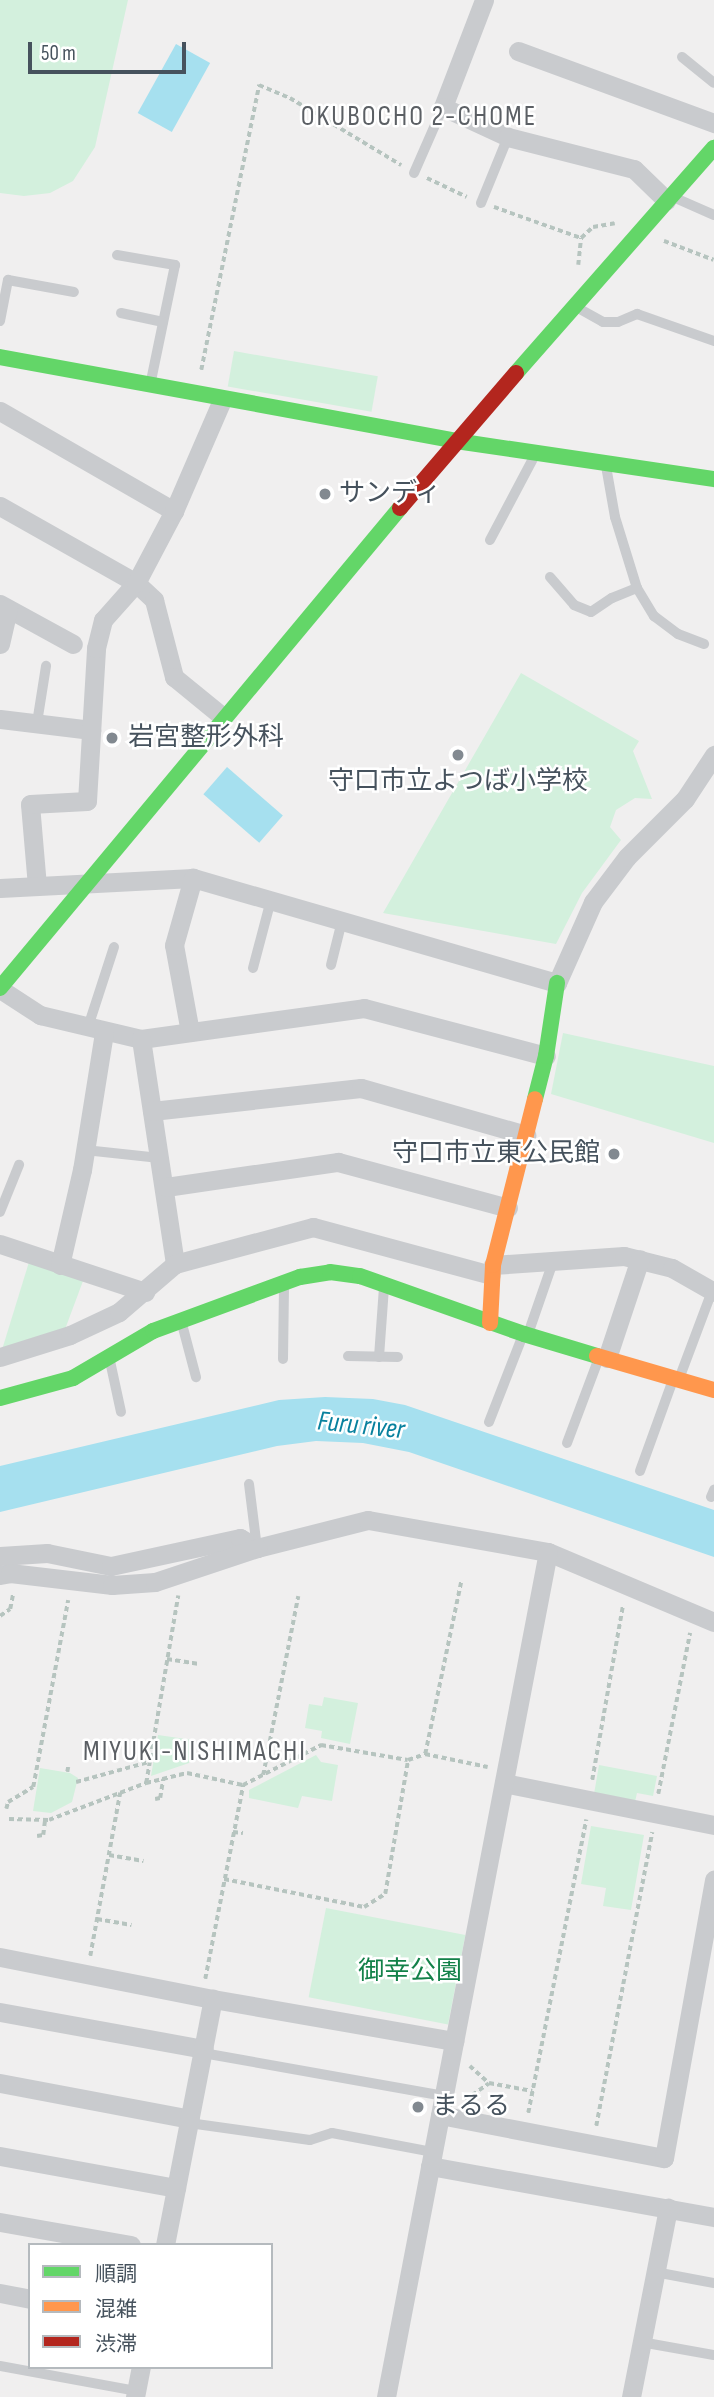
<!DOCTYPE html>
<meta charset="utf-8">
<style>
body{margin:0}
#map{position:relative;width:714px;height:2397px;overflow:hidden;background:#f0efef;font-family:"Sofia Sans Condensed","Noto Sans JP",sans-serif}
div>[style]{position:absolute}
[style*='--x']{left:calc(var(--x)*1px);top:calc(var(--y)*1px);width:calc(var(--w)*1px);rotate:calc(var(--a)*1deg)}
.green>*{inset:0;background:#d3f0dd;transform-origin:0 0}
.water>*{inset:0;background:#a6e0ef;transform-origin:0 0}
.path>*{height:3.5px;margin-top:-1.75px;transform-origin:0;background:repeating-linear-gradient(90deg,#b6c4bf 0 5px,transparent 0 8.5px)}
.lane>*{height:10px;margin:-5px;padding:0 5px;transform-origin:5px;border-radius:5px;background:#c9cbce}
.street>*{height:19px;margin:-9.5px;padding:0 9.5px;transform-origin:9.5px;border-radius:9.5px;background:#c9cbce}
.fast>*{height:16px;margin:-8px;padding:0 8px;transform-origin:8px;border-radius:8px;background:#63d668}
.slow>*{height:16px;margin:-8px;padding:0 8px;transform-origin:8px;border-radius:8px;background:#ff974d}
.jam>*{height:16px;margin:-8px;padding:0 8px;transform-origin:8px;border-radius:8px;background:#b3261e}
.dots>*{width:19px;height:19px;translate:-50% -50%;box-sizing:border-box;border:4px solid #fff;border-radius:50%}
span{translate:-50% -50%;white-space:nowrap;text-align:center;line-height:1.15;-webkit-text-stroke:5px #fff;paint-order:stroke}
.poi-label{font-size:26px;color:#46525d}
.left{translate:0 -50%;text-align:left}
.right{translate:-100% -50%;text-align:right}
.park-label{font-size:26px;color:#138149}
.neighbourhood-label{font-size:28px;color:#5b5f64;letter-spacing:2px}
.water-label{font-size:28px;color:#08819e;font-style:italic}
.legend{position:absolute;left:28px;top:2243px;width:245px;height:126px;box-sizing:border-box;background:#fff;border:2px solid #b5babe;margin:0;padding:9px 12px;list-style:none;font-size:21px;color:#46525d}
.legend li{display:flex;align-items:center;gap:14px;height:35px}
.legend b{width:35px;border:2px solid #b5babe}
.scale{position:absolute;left:28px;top:42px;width:158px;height:32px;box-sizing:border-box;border:4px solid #46525d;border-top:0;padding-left:9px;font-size:21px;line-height:24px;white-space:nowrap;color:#46525d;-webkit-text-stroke:5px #fff;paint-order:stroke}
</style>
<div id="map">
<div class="green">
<div style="clip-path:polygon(0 0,128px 0,95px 147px,73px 181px,50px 193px,24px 196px,0 193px)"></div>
<div style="left:234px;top:351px;width:146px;height:36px;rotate:10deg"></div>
<div style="clip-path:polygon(521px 673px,639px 741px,633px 751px,652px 799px,635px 798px,616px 810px,610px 827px,621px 840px,582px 893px,556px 944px,383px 913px)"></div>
<div style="clip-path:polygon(563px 1033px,714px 1066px,714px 1143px,551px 1094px)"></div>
<div style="clip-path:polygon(29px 1262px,83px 1281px,64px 1332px,1px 1353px)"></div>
<div style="clip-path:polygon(324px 1697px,358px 1703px,350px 1744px,321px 1738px,322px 1731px,305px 1728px,309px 1704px,322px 1706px)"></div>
<div style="clip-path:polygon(158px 1735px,193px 1740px,189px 1763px,151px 1776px)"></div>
<div style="clip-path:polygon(316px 1755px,321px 1762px,338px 1765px,332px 1801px,302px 1796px,298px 1808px,249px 1798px,249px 1790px)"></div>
<div style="clip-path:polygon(599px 1765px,657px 1776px,653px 1796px,637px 1793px,635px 1802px,594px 1794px)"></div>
<div style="clip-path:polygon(40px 1768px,70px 1773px,78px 1778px,72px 1802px,51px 1813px,33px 1811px)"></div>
<div style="clip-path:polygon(591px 1826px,644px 1835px,631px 1910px,603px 1906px,606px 1888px,581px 1884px)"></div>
<div style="left:326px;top:1908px;width:142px;height:91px;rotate:11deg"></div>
</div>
<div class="water">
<div style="left:176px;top:44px;width:39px;height:79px;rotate:29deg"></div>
<div style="left:227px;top:767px;width:74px;height:36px;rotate:41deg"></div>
<div style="clip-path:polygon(325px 1397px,373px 1399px,405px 1405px,714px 1510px,714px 1557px,409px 1452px,363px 1443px,316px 1441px,277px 1446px,0 1512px,0 1466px,279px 1400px)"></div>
</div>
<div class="path">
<div style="--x:427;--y:178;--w:44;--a:25.4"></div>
<div style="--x:494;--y:207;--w:92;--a:19.6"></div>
<div style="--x:664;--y:241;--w:53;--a:20.8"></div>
<div style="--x:578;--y:265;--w:27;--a:-84"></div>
<div style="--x:581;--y:238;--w:16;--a:-43"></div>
<div style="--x:593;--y:227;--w:22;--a:-10"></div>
<div style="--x:201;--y:370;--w:291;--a:-78.5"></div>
<div style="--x:259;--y:85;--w:34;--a:23"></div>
<div style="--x:290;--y:98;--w:130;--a:31.1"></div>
<div style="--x:0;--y:1616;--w:12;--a:-35"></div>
<div style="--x:10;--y:1609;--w:16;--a:-79"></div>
<div style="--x:167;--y:1659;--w:31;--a:9"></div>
<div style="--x:425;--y:1754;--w:177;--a:-78.2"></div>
<div style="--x:67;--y:1772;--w:5;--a:-79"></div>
<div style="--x:263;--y:1775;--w:182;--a:-78.9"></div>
<div style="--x:592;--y:1780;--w:178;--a:-80"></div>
<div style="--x:76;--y:1782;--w:76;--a:-15.3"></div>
<div style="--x:146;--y:1783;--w:190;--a:-80.3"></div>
<div style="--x:658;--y:1794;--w:164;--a:-78.8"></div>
<div style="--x:155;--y:1799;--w:5;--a:-11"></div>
<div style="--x:160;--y:1798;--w:19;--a:-81"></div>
<div style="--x:6;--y:1809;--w:7;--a:-74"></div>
<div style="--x:8;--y:1802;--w:29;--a:-31"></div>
<div style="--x:33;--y:1787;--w:190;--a:-79.4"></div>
<div style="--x:9;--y:1819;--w:40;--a:1.4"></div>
<div style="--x:49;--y:1820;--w:104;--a:-20.9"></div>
<div style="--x:146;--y:1783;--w:42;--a:-13.7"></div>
<div style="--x:187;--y:1773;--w:57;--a:12.1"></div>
<div style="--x:243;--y:1785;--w:88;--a:-27.1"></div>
<div style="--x:321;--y:1745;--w:88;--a:9.8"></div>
<div style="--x:408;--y:1760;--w:18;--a:-19"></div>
<div style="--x:425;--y:1754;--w:64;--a:11.7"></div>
<div style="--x:233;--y:1832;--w:10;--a:6"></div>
<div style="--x:37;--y:1836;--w:6;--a:-9"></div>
<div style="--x:43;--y:1835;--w:16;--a:-83"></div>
<div style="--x:109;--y:1855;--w:35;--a:10"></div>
<div style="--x:224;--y:1879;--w:143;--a:11.3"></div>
<div style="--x:364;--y:1907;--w:25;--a:-32"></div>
<div style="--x:385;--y:1894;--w:136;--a:-80.3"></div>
<div style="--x:97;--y:1919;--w:35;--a:10"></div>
<div style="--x:90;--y:1956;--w:166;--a:-79.6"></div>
<div style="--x:205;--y:1979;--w:198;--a:-78.9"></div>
<div style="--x:470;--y:2066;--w:25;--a:42"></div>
<div style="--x:489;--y:2083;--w:44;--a:10.5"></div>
<div style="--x:465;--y:2100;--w:29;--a:-35"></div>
<div style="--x:528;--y:2113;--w:299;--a:-78.8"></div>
<div style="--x:596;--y:2126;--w:299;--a:-79.2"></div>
</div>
<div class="lane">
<div style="--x:682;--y:57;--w:41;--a:39.1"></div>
<div style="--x:414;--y:173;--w:72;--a:-66.3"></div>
<div style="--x:673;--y:197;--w:45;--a:23.7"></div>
<div style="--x:481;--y:203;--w:71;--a:-67.8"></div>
<div style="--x:117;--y:255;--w:59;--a:9.8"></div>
<div style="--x:175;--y:265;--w:118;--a:101.7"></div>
<div style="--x:578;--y:308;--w:29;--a:29"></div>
<div style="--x:603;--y:322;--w:15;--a:0"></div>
<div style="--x:618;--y:322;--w:21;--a:-23"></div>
<div style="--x:637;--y:314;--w:82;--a:19.3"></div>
<div style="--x:121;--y:313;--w:43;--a:12.1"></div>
<div style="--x:0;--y:321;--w:42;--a:-79"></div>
<div style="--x:8;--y:280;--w:67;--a:10.3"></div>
<div style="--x:606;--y:466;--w:52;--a:80"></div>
<div style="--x:615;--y:517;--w:74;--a:72.8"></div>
<div style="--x:637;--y:588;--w:33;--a:59"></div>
<div style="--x:654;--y:616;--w:30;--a:37"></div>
<div style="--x:678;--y:634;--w:28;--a:21"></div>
<div style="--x:490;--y:540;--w:94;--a:-62.1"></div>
<div style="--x:550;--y:577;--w:37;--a:49"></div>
<div style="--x:574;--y:605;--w:18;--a:22"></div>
<div style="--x:591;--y:612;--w:25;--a:-34"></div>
<div style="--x:612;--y:598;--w:27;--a:-22"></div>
<div style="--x:37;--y:723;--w:58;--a:-81"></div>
<div style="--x:331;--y:965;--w:45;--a:-76"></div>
<div style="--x:253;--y:968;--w:70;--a:-75.2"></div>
<div style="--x:88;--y:1027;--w:84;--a:-72"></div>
<div style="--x:85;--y:1150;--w:75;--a:6.1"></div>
<div style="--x:0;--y:1212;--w:51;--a:-68"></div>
<div style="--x:182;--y:1324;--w:55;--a:75.2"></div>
<div style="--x:528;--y:1334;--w:76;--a:-70.9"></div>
<div style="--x:348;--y:1356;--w:50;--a:1.1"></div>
<div style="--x:379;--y:1357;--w:70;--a:-85.9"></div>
<div style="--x:283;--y:1359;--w:73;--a:-89.2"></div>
<div style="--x:110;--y:1361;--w:52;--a:77.8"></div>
<div style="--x:679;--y:1379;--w:94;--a:-69.4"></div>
<div style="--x:489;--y:1422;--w:93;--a:-68.7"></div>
<div style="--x:567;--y:1443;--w:91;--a:-69.4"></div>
<div style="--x:640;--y:1471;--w:97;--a:-70.1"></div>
<div style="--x:249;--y:1484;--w:64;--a:82.9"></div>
<div style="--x:711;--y:1497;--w:8;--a:-67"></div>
<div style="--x:203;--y:2053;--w:245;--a:10.1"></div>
<div style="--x:189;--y:2123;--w:122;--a:8"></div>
<div style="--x:310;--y:2140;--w:23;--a:-18"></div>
<div style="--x:332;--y:2133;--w:103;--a:10.7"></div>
<div style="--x:655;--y:2272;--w:60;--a:10.6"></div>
<div style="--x:641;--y:2342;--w:74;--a:10.1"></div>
<div style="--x:0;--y:2366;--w:138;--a:10.4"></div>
</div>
<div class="street">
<div style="--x:484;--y:0;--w:115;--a:111"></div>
<div style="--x:443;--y:107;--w:72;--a:24.8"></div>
<div style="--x:508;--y:137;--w:130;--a:14.3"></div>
<div style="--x:634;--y:169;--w:45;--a:44.1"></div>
<div style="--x:518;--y:51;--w:209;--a:20.2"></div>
<div style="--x:0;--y:411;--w:201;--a:29.9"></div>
<div style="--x:0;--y:506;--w:156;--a:29.5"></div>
<div style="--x:136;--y:583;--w:25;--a:43"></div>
<div style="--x:154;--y:600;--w:80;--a:75.4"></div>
<div style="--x:174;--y:677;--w:63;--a:39.2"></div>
<div style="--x:0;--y:604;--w:83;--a:28.7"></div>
<div style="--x:0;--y:644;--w:36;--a:-77"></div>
<div style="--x:0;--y:719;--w:92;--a:6.9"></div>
<div style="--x:37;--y:886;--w:82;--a:-94.9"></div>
<div style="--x:30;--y:804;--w:57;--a:-3"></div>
<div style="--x:87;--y:801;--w:153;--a:-86.6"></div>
<div style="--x:96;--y:648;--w:29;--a:-76"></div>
<div style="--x:103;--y:620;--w:50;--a:-48.3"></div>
<div style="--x:136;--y:583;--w:81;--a:-62.2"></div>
<div style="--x:174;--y:511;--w:121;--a:-66.6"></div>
<div style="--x:0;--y:888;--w:193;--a:-3"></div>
<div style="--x:193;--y:878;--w:379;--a:16.1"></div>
<div style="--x:557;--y:983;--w:89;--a:-66"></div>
<div style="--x:593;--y:902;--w:56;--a:-52.9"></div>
<div style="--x:627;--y:857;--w:82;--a:-45"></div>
<div style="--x:685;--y:799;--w:53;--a:-56.6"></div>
<div style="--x:0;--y:989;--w:48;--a:33"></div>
<div style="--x:40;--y:1015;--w:104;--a:13.4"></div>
<div style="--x:141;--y:1039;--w:225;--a:-7.9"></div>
<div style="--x:364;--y:1008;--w:188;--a:14.8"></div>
<div style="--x:190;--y:1032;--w:88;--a:-100.4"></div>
<div style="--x:174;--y:945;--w:70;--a:-74.2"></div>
<div style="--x:141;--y:1039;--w:228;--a:81.4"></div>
<div style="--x:152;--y:1111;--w:210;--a:-6.3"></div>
<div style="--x:361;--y:1088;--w:172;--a:15.9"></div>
<div style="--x:166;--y:1187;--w:174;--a:-8.3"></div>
<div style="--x:338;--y:1162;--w:176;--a:15.1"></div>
<div style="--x:0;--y:1244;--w:153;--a:18.3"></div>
<div style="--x:60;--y:1265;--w:98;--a:-77"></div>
<div style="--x:82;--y:1170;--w:140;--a:-80.9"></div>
<div style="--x:493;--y:1265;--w:131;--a:-3.9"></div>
<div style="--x:624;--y:1256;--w:49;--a:14"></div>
<div style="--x:672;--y:1268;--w:48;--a:29.7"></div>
<div style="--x:0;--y:1357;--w:73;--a:-17.4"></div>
<div style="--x:70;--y:1335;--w:54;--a:-25.1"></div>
<div style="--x:119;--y:1312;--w:74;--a:-40.6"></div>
<div style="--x:175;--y:1264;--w:143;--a:-15"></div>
<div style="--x:313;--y:1227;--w:184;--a:15.1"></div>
<div style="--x:607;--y:1358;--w:104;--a:-71.6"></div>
<div style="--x:0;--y:1556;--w:47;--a:-3.7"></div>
<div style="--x:47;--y:1553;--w:65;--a:11.5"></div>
<div style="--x:111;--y:1566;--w:132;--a:-12.2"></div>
<div style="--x:240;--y:1538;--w:20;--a:30"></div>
<div style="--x:257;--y:1548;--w:114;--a:-14.2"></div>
<div style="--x:368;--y:1520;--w:183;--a:10.1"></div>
<div style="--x:548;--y:1552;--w:180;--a:22.9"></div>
<div style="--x:0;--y:1575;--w:10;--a:-11"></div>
<div style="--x:10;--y:1573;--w:103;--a:6.7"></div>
<div style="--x:112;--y:1585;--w:43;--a:-4"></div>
<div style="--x:155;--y:1582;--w:108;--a:-18.4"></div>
<div style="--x:504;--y:1783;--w:214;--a:11.3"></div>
<div style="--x:0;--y:1957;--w:217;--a:11.2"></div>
<div style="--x:213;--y:1999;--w:245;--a:9.9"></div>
<div style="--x:0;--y:2012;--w:207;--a:10.3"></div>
<div style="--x:0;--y:2083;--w:193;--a:10.7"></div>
<div style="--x:440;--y:2115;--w:228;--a:10.9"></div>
<div style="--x:664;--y:2158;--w:283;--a:-79.8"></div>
<div style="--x:0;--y:2156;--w:179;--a:10.3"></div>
<div style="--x:430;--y:2166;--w:289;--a:10.2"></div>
<div style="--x:0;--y:2222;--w:133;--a:10"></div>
<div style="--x:165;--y:2245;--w:251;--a:-79"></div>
<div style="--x:0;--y:2293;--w:31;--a:11"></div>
<div style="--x:135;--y:2397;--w:31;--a:-79"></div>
<div style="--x:386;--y:2397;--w:860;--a:-79.15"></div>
<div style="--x:631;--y:2397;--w:193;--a:-78.9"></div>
</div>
<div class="fast">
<div style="--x:0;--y:357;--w:464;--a:10.4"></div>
<div style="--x:456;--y:441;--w:261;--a:8.4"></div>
<div style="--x:516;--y:373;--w:300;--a:-48.7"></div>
<div style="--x:0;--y:988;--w:625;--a:-50.19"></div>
<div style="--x:535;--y:1099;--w:44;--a:-75.7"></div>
<div style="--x:546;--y:1056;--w:74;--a:-81.4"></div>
<div style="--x:0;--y:1398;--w:76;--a:-15.3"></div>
<div style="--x:73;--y:1378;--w:93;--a:-30.4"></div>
<div style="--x:153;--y:1331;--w:157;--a:-20.2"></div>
<div style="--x:300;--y:1277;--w:30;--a:-9"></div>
<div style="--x:330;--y:1272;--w:30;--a:8"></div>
<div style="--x:360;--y:1276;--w:174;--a:19.5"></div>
<div style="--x:524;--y:1334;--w:76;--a:16.8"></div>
</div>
<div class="slow">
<div style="--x:490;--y:1323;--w:58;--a:-87"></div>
<div style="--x:493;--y:1265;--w:171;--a:-75.8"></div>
<div style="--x:597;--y:1356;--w:122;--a:16.2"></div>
</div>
<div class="jam">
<div style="--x:400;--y:508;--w:178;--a:-49.3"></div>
</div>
<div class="dots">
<div style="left:325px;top:494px;background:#828990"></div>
<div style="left:112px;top:738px;background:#828990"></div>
<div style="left:458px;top:755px;background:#828990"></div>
<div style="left:614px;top:1154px;background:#828990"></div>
<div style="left:418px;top:2107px;background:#828990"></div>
</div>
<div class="poi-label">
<span class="left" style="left:339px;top:494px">サンディ</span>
<span class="left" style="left:128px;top:738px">岩宮整形外科</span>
<span style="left:458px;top:782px">守口市立よつば小学校</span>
<span class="right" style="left:600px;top:1154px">守口市立東公民館</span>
<span class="left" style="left:432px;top:2107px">まるる</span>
</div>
<div class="park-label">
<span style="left:410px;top:1972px">御幸公園</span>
</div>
<div class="neighbourhood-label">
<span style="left:419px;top:117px">OKUBOCHO 2-CHOME</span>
<span style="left:195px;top:1752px">MIYUKI-NISHIMACHI</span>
</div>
<div class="water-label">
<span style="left:361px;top:1426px;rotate:6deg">Furu river</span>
</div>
<ul class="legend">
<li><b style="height:9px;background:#63d668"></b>順調</li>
<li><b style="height:9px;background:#ff974d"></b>混雑</li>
<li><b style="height:9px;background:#b3261e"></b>渋滞</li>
</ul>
<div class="scale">50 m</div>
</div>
